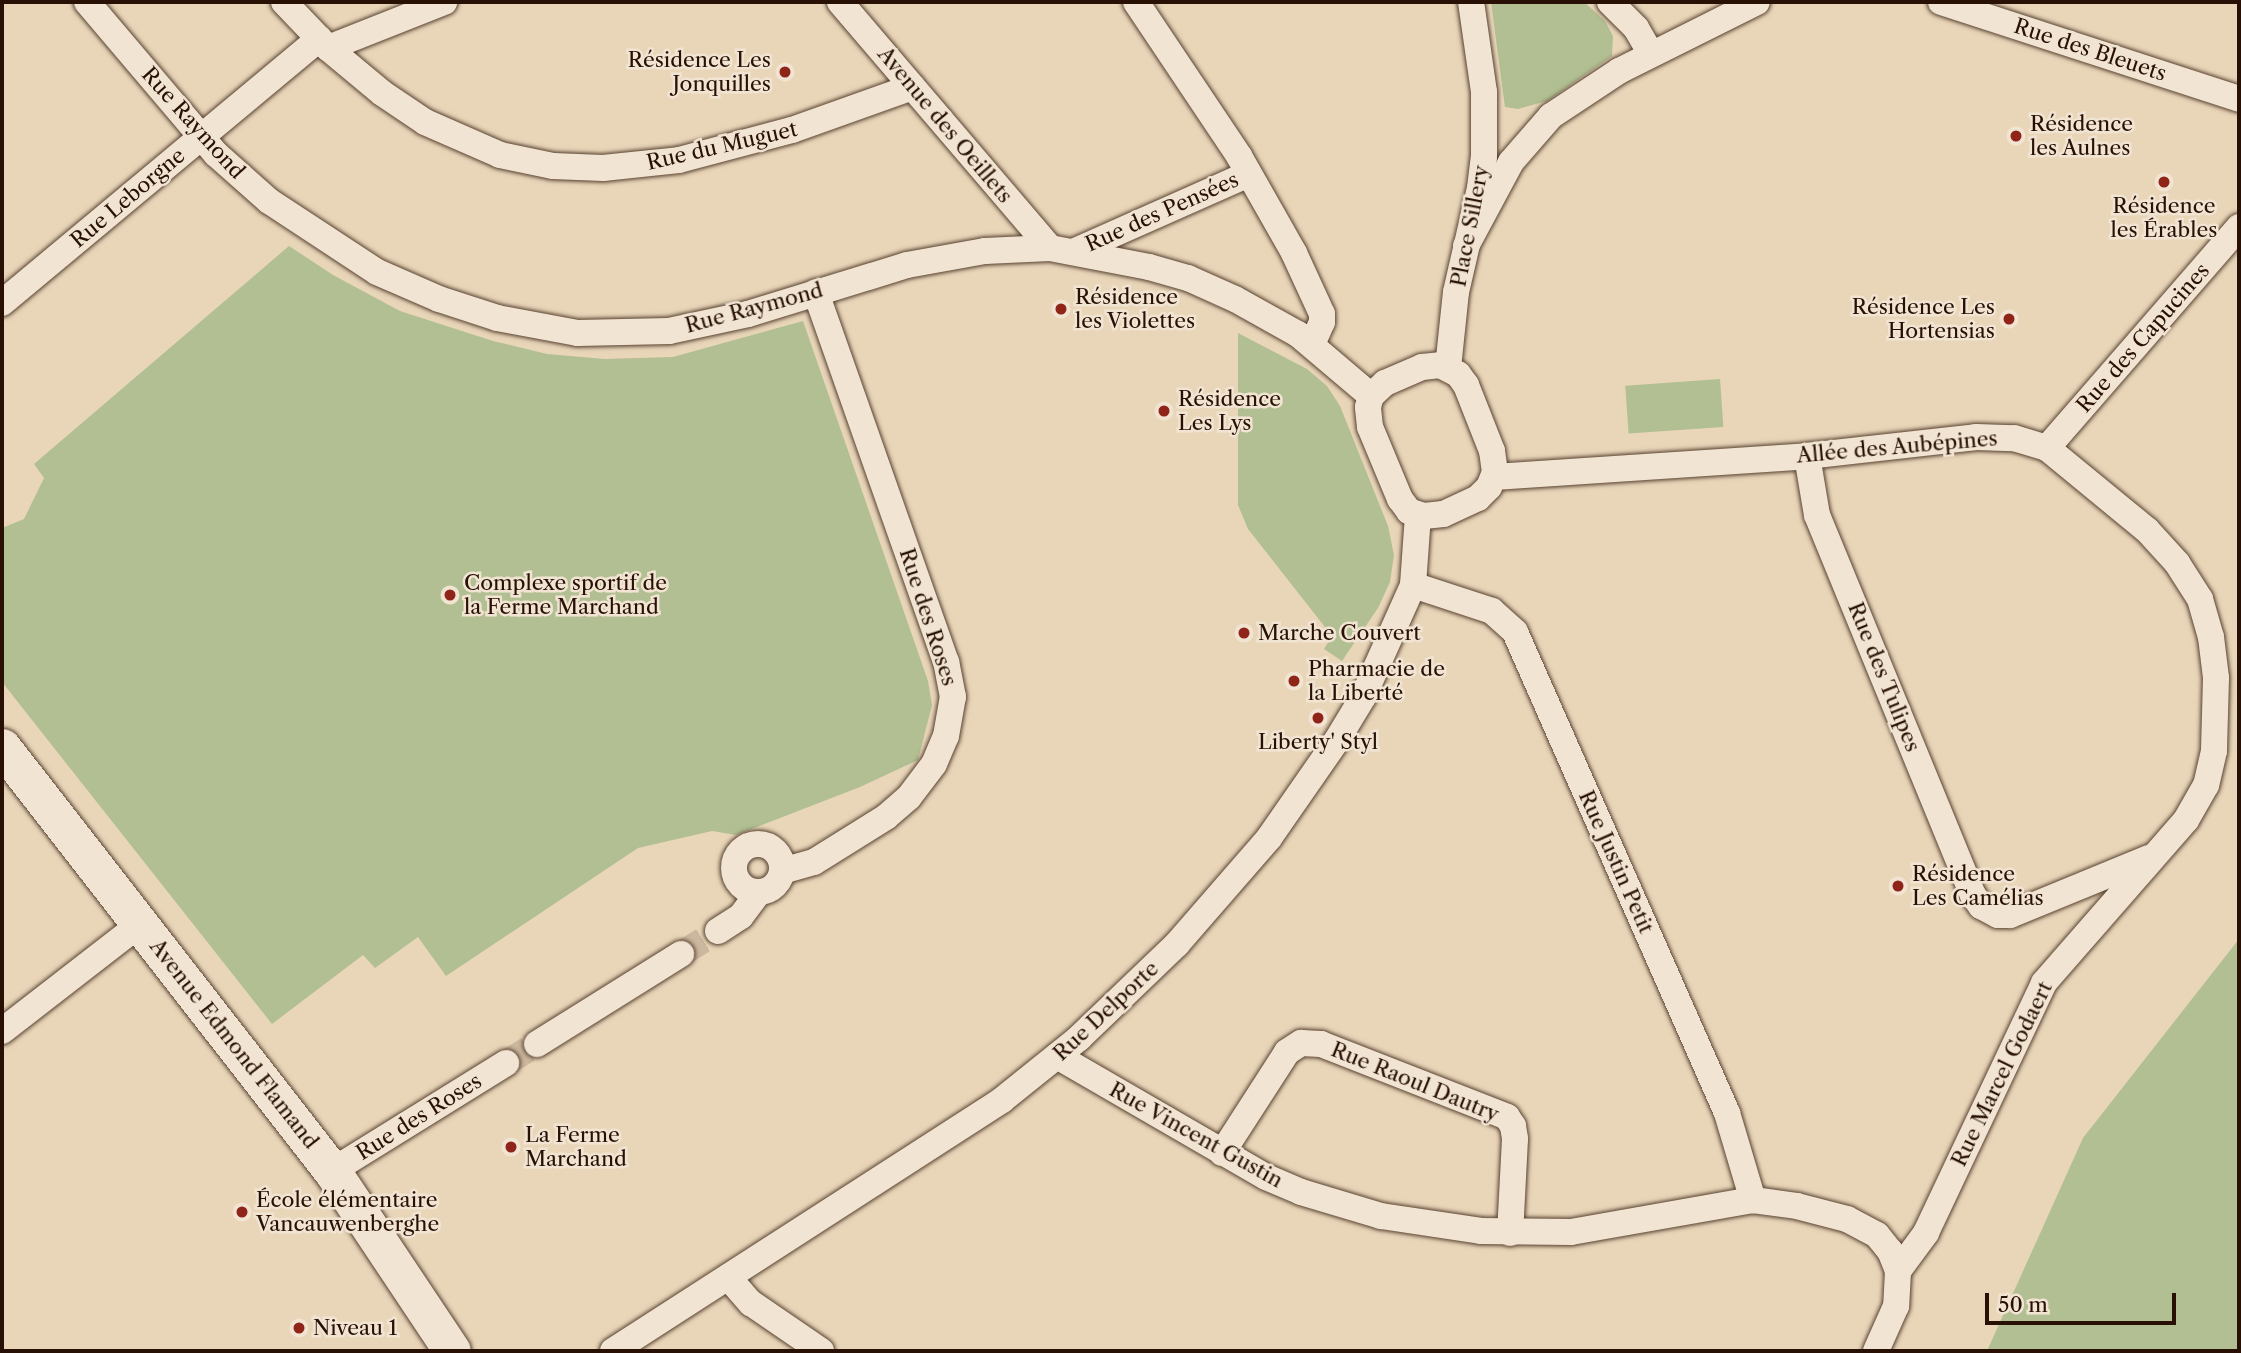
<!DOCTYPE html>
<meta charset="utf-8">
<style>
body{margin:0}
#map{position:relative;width:2241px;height:1353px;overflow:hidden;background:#e9d6b9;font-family:"Libre Caslon Text",serif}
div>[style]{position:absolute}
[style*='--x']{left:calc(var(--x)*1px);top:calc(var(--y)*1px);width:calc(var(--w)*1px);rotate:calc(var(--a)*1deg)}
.green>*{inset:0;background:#b1bf92;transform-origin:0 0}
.street-tunnel>*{height:26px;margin-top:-13px;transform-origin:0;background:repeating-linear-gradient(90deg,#ccb89e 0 26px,transparent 0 39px)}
.roads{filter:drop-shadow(0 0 2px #584231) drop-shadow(0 0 2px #584231)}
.street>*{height:26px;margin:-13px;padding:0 13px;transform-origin:13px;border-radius:13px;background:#f1e4d2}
.street>.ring{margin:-13px;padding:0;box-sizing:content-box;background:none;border:26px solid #f1e4d2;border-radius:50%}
.secondary>*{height:37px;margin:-18.5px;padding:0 18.5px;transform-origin:18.5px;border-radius:18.5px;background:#f1e4d2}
.dots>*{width:19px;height:19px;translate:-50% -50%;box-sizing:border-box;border:4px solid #f1e4d2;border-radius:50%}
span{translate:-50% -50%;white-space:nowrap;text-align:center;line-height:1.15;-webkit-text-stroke:5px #f1e4d2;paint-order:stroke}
.street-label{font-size:21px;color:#281104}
.poi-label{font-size:21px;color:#281104}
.right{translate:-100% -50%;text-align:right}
.left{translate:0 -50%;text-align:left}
.frame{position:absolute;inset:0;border:4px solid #281104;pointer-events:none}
.scale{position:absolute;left:1985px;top:1293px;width:191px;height:32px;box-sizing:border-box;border:4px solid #281104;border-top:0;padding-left:9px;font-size:21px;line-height:24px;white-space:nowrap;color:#281104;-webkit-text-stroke:5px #f1e4d2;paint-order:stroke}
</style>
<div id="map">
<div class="green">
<div style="clip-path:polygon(1491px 2px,1584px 2px,1605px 21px,1613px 36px,1612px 56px,1547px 101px,1518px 109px,1505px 107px)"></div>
<div style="clip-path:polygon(289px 246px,333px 275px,400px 311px,493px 341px,547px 354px,605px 359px,673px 357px,803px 321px,928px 681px,932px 705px,918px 760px,860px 787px,736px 835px,712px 831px,638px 848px,446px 976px,418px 937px,375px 968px,363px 955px,272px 1024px,2px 682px,2px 528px,24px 519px,44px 478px,34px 464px)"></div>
<div style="clip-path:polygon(1238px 333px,1307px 369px,1327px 386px,1340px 406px,1388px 526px,1394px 555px,1390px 582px,1378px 608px,1342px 661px,1324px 649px,1332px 636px,1248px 529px,1238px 505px)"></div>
<div style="left:1720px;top:379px;width:48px;height:95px;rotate:86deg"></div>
<div style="clip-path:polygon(2239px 939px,2239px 1351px,1987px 1351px,2083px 1138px)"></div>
</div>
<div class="street-tunnel">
<div style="--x:681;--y:954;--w:44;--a:-31.9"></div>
<div style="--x:506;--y:1063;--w:36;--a:-32"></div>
</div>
<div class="roads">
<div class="street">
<div style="--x:87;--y:2;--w:199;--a:49.7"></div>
<div style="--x:216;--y:154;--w:71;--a:41.6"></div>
<div style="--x:269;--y:201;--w:129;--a:33.3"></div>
<div style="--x:377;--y:272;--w:68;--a:23.5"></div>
<div style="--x:439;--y:299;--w:61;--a:18.1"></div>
<div style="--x:497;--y:318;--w:82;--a:10.5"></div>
<div style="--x:578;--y:333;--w:91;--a:-1.3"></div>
<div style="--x:669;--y:331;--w:81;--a:-12.1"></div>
<div style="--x:748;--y:314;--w:166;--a:-17.1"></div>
<div style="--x:907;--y:265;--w:79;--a:-10.2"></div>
<div style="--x:985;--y:251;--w:65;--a:-2.6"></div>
<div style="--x:1050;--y:248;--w:101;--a:10.9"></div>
<div style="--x:1149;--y:267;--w:41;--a:15.8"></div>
<div style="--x:1188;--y:278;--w:51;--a:24.1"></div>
<div style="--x:1235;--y:299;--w:72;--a:29.1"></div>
<div style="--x:1298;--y:334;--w:96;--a:40.3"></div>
<div style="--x:284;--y:2;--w:64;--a:46.3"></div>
<div style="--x:328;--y:48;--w:70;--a:39.8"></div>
<div style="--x:382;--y:93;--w:52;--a:34"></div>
<div style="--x:425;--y:122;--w:82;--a:23.7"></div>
<div style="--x:500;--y:155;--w:54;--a:11.7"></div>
<div style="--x:553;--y:166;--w:50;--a:2.3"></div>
<div style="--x:603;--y:168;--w:76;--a:-6"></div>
<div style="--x:679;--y:160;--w:117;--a:-14.9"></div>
<div style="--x:792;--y:130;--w:128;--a:-19.6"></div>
<div style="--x:840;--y:2;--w:323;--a:49.5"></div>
<div style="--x:1136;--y:2;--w:185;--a:56.2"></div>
<div style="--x:1239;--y:156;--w:112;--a:60.4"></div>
<div style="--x:1294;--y:253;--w:67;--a:65.3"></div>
<div style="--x:1322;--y:314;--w:8;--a:90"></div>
<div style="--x:1322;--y:322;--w:24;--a:114"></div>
<div style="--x:1610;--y:2;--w:37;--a:45"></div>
<div style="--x:1636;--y:28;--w:30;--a:60"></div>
<div style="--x:1941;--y:2;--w:313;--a:18"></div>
<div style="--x:328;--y:48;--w:125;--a:-21.6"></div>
<div style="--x:1466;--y:246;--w:95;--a:-61.8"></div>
<div style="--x:1511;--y:162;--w:61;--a:-49"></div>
<div style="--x:1551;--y:116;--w:82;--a:-33.5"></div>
<div style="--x:1619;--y:71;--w:154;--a:-26.6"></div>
<div style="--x:1075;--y:251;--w:190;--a:-23.9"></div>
<div style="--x:2;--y:303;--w:413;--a:-39.8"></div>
<div style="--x:1440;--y:365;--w:20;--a:27"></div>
<div style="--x:1458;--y:374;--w:14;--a:54"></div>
<div style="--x:1466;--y:385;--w:71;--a:68.5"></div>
<div style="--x:1492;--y:451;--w:21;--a:82"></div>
<div style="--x:1495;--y:472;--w:16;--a:112"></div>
<div style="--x:1489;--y:487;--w:16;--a:135"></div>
<div style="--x:1478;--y:498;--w:38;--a:155"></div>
<div style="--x:1443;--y:514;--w:19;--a:174"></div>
<div style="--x:1424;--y:516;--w:16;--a:-162"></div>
<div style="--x:1409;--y:511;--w:15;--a:-127"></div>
<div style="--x:1400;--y:499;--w:78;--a:-112.6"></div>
<div style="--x:1370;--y:427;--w:20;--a:-96"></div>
<div style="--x:1368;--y:407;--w:11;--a:-75"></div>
<div style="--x:1371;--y:396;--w:19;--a:-43"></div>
<div style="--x:1385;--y:383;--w:40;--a:-23.4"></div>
<div style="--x:1422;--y:367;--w:18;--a:-6"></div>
<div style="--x:1448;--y:368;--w:76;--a:-84"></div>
<div style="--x:1456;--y:292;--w:107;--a:-77"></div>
<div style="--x:1480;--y:188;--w:31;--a:-83"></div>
<div style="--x:1484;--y:157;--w:65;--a:-90"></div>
<div style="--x:1484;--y:92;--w:91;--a:-98.2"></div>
<div style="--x:2047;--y:448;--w:293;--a:-49"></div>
<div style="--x:1807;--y:456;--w:60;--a:80.4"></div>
<div style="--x:1817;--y:515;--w:411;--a:67.7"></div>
<div style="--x:1973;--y:895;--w:14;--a:54"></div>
<div style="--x:1981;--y:906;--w:19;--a:28"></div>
<div style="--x:1998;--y:915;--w:12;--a:0"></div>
<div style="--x:2010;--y:915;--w:150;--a:-22.3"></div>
<div style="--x:1494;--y:477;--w:314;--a:-3.8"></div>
<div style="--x:1807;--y:456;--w:170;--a:-6.4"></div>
<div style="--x:1976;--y:437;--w:38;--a:2"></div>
<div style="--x:2014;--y:438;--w:34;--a:17"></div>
<div style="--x:2047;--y:448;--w:129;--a:39.4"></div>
<div style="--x:2147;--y:530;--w:45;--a:47.7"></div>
<div style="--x:2177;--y:563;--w:43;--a:57.4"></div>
<div style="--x:2200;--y:599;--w:40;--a:74"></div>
<div style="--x:2211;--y:637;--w:41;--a:83"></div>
<div style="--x:2216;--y:678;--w:73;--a:91.6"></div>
<div style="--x:2214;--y:751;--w:35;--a:103"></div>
<div style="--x:2206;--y:785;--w:40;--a:119.7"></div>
<div style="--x:2186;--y:820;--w:216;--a:131.1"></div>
<div style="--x:2044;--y:983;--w:276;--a:115.3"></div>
<div style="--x:1926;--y:1233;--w:47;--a:126.4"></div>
<div style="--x:1413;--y:585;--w:83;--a:18.2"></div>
<div style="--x:1492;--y:611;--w:31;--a:42"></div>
<div style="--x:1515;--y:632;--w:526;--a:66.21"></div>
<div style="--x:1727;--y:1113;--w:91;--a:73.4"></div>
<div class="ring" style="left:734px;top:844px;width:22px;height:22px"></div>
<div style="--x:782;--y:871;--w:33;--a:-16"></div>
<div style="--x:814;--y:862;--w:85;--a:-32"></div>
<div style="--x:886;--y:817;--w:30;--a:-41"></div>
<div style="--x:909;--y:797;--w:41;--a:-52.9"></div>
<div style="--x:934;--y:764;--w:30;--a:-67"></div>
<div style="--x:946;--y:736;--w:40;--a:-80"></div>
<div style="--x:953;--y:697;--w:36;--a:-101"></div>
<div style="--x:946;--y:662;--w:392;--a:-109.4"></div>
<div style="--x:718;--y:931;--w:27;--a:-33"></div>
<div style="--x:741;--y:916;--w:30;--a:-53"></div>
<div style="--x:2;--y:1031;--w:176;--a:-37.8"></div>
<div style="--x:537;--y:1044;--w:170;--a:-32"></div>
<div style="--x:1057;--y:1056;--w:241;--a:30.1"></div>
<div style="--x:1266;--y:1177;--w:38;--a:23"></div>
<div style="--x:1301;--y:1192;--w:84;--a:16.7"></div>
<div style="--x:1381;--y:1216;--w:101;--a:8.5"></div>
<div style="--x:1481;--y:1231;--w:90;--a:0.6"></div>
<div style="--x:1571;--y:1232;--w:185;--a:-10"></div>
<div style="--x:1753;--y:1200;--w:44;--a:7.8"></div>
<div style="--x:1797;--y:1206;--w:52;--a:14.6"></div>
<div style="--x:1847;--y:1219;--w:34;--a:28"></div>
<div style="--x:1877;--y:1235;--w:21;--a:51"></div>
<div style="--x:1890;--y:1251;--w:22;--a:68"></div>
<div style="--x:1898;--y:1271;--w:35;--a:93"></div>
<div style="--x:1896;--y:1306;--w:49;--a:114"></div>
<div style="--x:1222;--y:1153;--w:120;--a:-57.2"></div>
<div style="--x:1287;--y:1052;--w:17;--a:-33"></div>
<div style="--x:1301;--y:1043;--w:20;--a:3"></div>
<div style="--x:1321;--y:1044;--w:200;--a:21.4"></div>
<div style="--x:1507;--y:1117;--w:11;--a:56"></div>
<div style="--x:1513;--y:1126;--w:13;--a:81"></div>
<div style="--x:1515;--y:1139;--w:94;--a:93"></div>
<div style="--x:332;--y:1171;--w:205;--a:-31.8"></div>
<div style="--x:728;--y:1277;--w:35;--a:49"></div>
<div style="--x:751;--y:1303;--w:85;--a:34.4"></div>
<div style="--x:613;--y:1351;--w:463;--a:-32.8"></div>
<div style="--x:1002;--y:1100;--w:99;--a:-38.8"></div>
<div style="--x:1079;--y:1038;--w:136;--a:-43.8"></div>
<div style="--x:1177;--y:944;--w:140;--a:-49"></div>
<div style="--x:1269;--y:838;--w:119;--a:-55.2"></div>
<div style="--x:1337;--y:740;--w:50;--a:-58.8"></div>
<div style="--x:1363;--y:697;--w:123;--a:-65.9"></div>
<div style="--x:1413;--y:585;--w:70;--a:-85.9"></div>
</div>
<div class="secondary">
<div style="--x:2;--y:747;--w:537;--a:52.11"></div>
<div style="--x:332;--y:1171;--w:216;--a:56.3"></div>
</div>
</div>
<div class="dots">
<div style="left:785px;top:72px;background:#8f2418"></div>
<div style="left:2016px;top:136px;background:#8f2418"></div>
<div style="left:2164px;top:182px;background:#8f2418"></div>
<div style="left:1061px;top:309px;background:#8f2418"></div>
<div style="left:2009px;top:319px;background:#8f2418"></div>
<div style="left:1164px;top:411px;background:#8f2418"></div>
<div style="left:450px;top:595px;background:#8f2418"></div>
<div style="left:1244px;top:633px;background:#8f2418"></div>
<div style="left:1294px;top:681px;background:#8f2418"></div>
<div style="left:1318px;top:718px;background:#8f2418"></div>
<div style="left:1898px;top:886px;background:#8f2418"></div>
<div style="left:511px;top:1147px;background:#8f2418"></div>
<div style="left:242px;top:1212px;background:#8f2418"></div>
<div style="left:299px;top:1328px;background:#8f2418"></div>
</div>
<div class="street-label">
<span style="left:2090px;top:50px;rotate:18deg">Rue des Bleuets</span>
<span style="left:193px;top:123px;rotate:48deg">Rue Raymond</span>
<span style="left:945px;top:125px;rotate:50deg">Avenue des Oeillets</span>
<span style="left:722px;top:146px;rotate:-13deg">Rue du Muguet</span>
<span style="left:128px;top:198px;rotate:-40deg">Rue Leborgne</span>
<span style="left:1162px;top:212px;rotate:-24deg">Rue des Pensées</span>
<span style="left:1470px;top:226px;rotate:-79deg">Place Sillery</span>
<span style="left:754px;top:308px;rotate:-15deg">Rue Raymond</span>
<span style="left:2143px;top:338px;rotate:-49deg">Rue des Capucines</span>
<span style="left:1897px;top:447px;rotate:-5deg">Allée des Aubépines</span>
<span style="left:928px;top:617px;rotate:72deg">Rue des Roses</span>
<span style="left:1884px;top:677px;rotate:68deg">Rue des Tulipes</span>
<span style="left:1616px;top:862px;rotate:66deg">Rue Justin Petit</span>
<span style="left:1106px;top:1011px;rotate:-43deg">Rue Delporte</span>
<span style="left:234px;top:1044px;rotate:52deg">Avenue Edmond Flamand</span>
<span style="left:2002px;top:1074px;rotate:-64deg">Rue Marcel Godaert</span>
<span style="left:1415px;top:1082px;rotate:22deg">Rue Raoul Dautry</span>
<span style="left:419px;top:1117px;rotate:-32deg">Rue des Roses</span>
<span style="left:1196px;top:1135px;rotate:29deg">Rue Vincent Gustin</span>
</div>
<div class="poi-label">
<span class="right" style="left:771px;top:72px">Résidence Les<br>Jonquilles</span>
<span class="left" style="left:2030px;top:136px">Résidence<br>les Aulnes</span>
<span style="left:2164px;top:218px">Résidence<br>les Érables</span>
<span class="left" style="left:1075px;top:309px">Résidence<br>les Violettes</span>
<span class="right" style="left:1995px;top:319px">Résidence Les<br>Hortensias</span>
<span class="left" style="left:1178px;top:411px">Résidence<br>Les Lys</span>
<span class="left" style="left:464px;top:595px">Complexe sportif de<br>la Ferme Marchand</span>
<span class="left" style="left:1258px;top:633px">Marche Couvert</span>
<span class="left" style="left:1308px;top:681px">Pharmacie de<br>la Liberté</span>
<span style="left:1318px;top:742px">Liberty' Styl</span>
<span class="left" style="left:1912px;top:886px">Résidence<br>Les Camélias</span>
<span class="left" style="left:525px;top:1147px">La Ferme<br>Marchand</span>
<span class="left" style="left:256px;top:1212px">École élémentaire<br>Vancauwenberghe</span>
<span class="left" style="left:313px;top:1328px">Niveau 1</span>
</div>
<div class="frame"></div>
<div class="scale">50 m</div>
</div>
